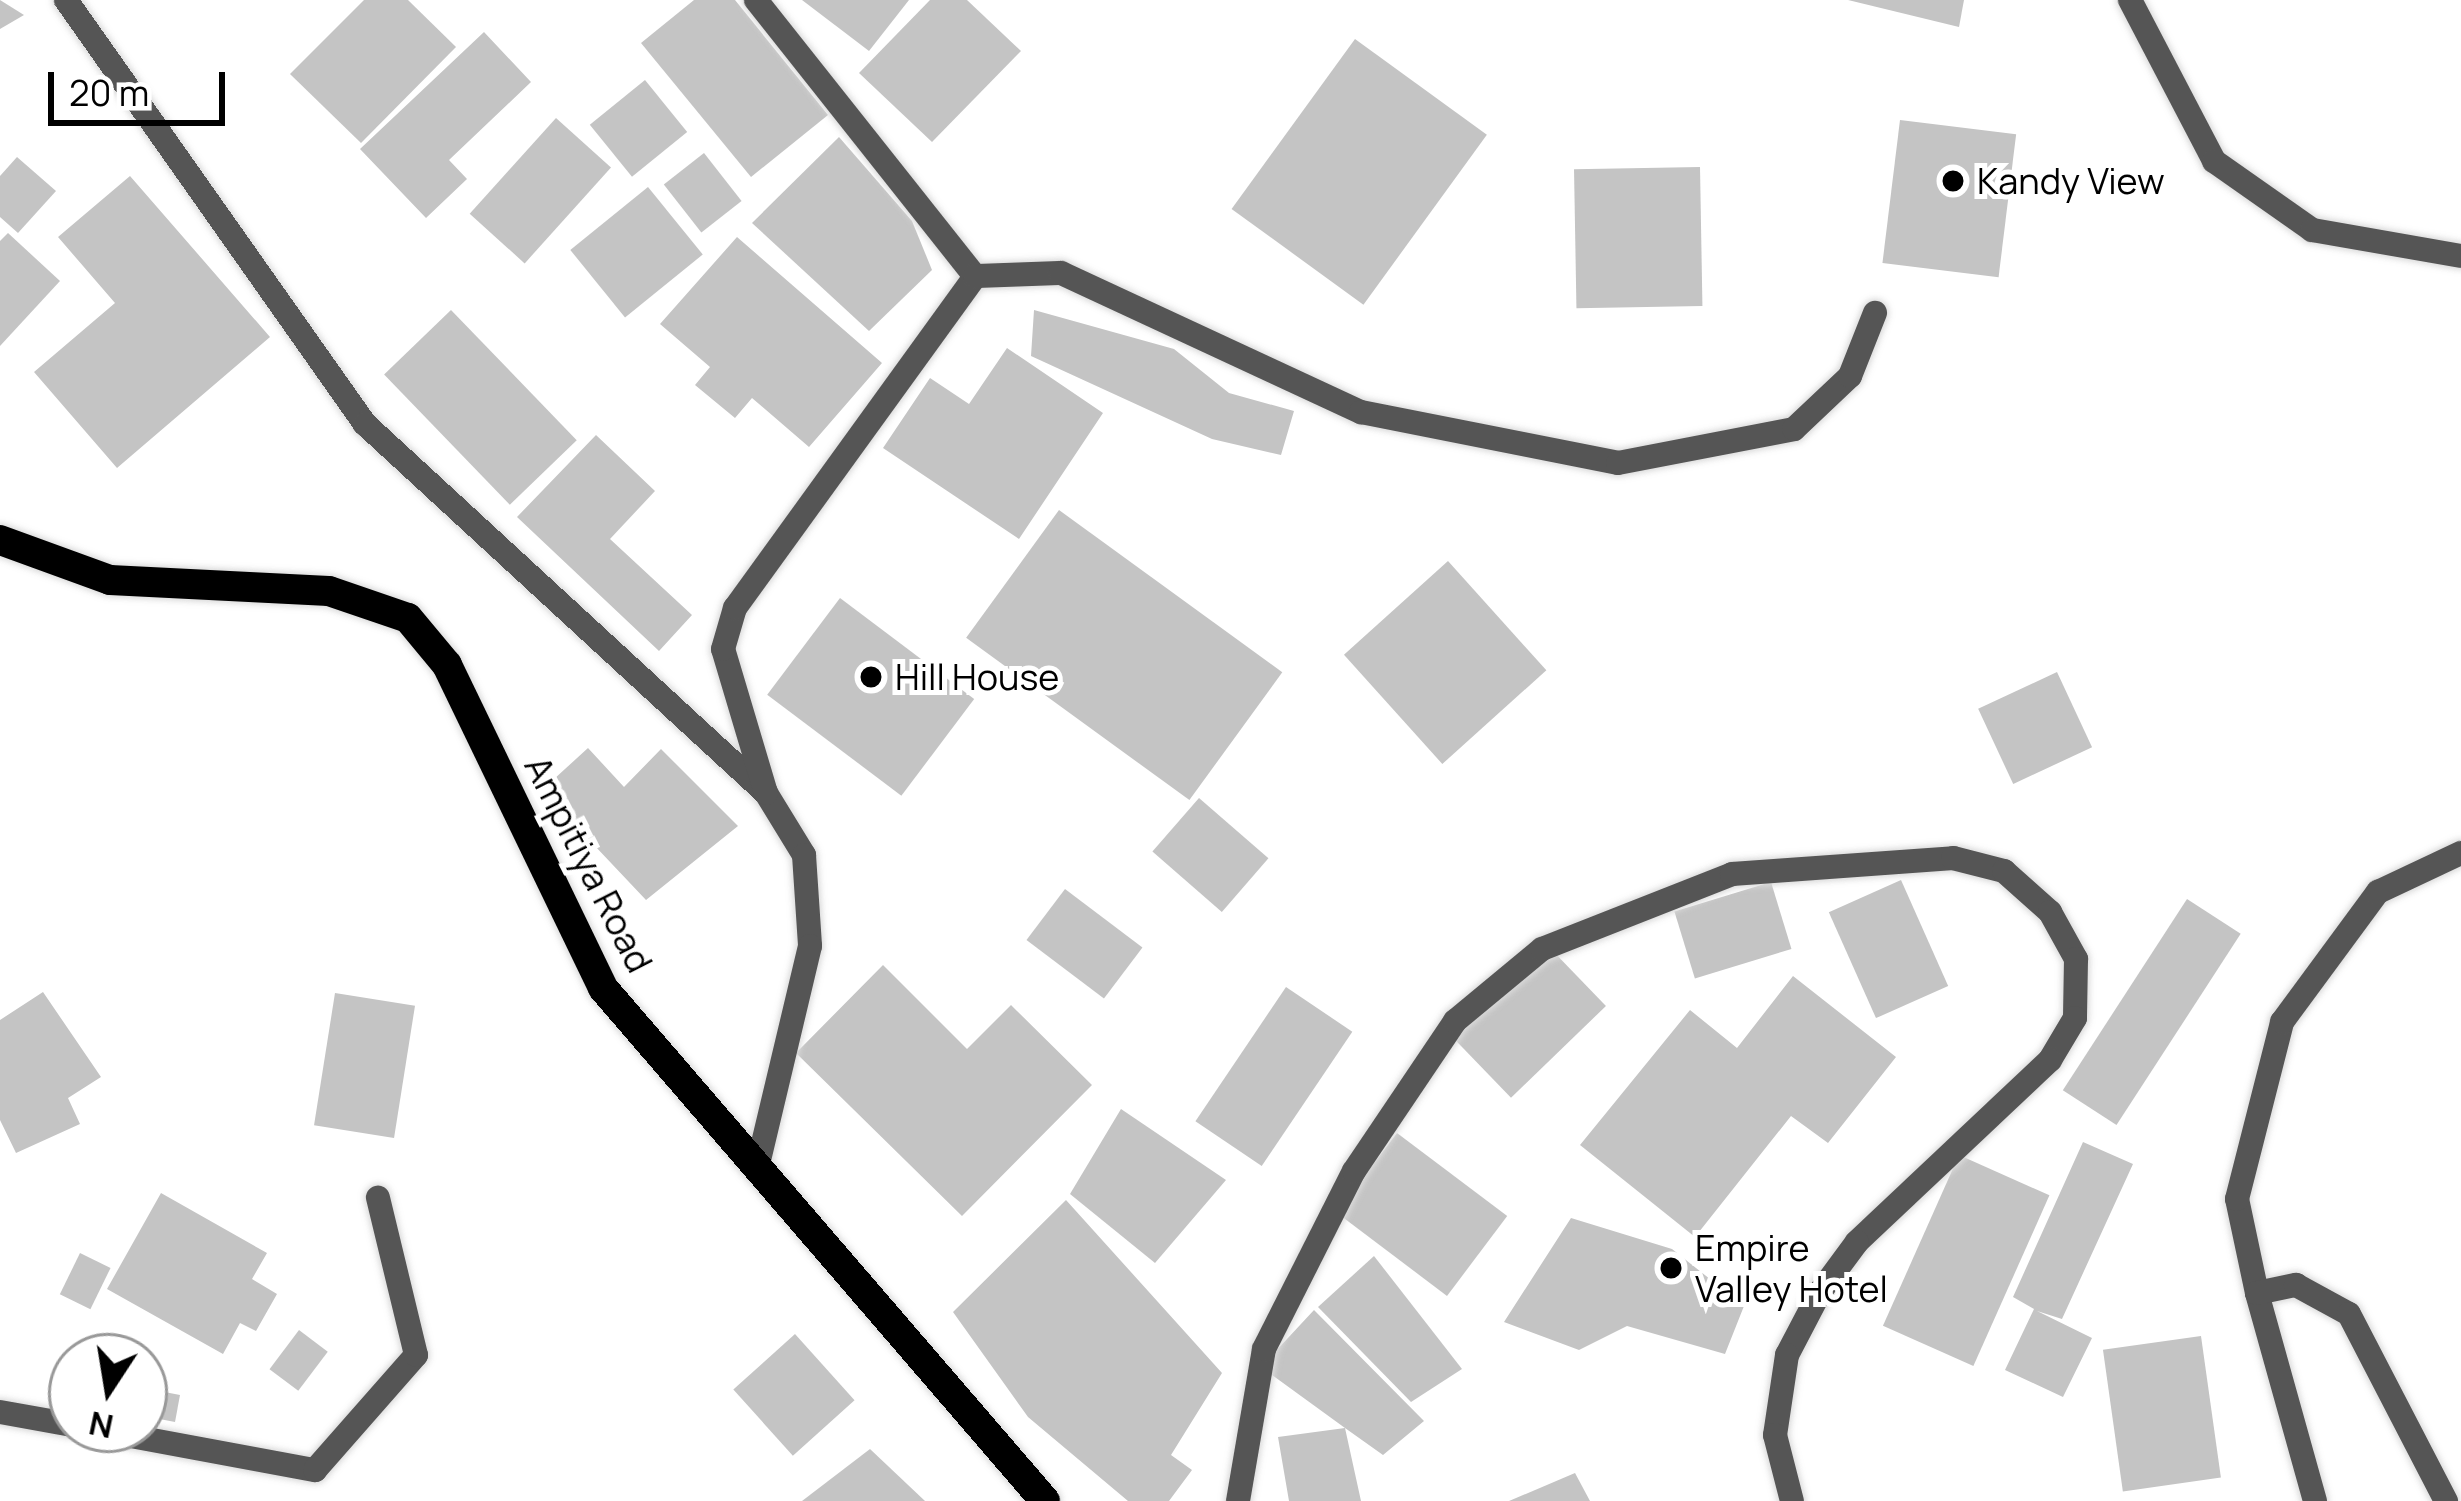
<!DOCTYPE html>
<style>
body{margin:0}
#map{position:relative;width:2461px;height:1501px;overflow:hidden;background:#fff;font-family:Manrope,sans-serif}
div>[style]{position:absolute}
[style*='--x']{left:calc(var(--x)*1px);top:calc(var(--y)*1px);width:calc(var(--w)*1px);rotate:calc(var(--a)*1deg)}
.building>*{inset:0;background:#c4c4c4;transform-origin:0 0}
.roads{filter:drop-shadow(0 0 3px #dbdbdb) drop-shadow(0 0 3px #dbdbdb)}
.service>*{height:24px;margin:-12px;padding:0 12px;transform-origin:12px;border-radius:12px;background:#555}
.minor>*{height:24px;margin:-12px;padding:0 12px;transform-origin:12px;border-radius:12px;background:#555}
.primary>*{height:30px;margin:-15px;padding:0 15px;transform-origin:15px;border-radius:15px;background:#000}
.dots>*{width:33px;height:33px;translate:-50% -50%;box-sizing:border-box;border:6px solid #fff;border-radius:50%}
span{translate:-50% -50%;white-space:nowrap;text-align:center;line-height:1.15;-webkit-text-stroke:10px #fff;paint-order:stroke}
.poi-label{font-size:36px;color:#000}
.left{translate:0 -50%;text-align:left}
.street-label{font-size:36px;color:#000}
.north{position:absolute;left:48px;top:1333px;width:120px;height:120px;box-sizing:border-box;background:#fff;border:3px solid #999;border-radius:50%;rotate:192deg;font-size:33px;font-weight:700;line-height:48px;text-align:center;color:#000}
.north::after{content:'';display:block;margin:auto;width:42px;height:54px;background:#000;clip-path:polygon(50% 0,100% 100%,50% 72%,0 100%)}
.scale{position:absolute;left:48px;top:72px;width:177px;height:54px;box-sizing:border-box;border:6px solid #000;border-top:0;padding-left:15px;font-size:36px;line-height:42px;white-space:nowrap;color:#000;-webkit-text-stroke:9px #fff;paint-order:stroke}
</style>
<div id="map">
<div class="building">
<div style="clip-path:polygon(0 0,24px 15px,0 29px)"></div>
<div style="clip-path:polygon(364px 0,408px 0,456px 47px,361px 143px,290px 74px)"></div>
<div style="clip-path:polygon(694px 0,735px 0,828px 115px,751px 177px,641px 43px)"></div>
<div style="clip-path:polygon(802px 0,909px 0,869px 51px)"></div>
<div style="clip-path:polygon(930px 0,967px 0,1021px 51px,932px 142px,859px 73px)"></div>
<div style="clip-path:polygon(1848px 0,1964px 0,1959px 27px)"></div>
<div style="clip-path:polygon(484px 32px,531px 82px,449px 160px,467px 179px,426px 218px,360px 149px)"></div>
<div style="left:1355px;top:39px;width:163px;height:210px;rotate:36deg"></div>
<div style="left:645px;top:80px;width:67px;height:71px;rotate:51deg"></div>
<div style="left:556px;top:118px;width:74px;height:129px;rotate:42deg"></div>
<div style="left:1900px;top:120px;width:117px;height:144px;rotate:7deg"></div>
<div style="clip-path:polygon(839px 137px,912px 221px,932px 270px,869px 331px,752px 223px)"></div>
<div style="left:704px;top:153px;width:61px;height:51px;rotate:52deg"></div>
<div style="clip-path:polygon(17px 157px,56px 191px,18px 233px,0 217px,0 176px)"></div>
<div style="left:1700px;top:167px;width:139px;height:126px;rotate:89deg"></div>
<div style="clip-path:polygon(130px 176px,270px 337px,117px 468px,34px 372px,115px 303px,58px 237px)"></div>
<div style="left:648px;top:187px;width:87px;height:100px;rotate:51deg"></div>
<div style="clip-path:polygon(8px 233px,60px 281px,0 346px,0 241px)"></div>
<div style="clip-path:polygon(737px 237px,882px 363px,809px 447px,752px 398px,735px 418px,695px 385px,710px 367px,660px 324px)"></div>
<div style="left:451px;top:310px;width:181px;height:93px;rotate:46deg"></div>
<div style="clip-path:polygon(1034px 310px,1174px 349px,1229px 393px,1294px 411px,1281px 455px,1212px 439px,1031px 356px)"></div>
<div style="clip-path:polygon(1007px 348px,1103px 413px,1019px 539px,883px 448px,930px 378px,969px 404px)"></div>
<div style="clip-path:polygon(596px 435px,655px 491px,610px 539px,692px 615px,659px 651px,517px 517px)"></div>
<div style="left:1059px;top:510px;width:276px;height:158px;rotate:36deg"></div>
<div style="left:1448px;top:561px;width:147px;height:140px;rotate:48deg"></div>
<div style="left:840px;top:598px;width:168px;height:121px;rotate:37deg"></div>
<div style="left:2057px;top:672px;width:83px;height:87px;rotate:65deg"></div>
<div style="clip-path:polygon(588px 748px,624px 787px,661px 749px,738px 826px,646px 900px,542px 790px)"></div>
<div style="left:1199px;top:798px;width:92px;height:71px;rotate:41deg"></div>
<div style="left:1901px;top:880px;width:116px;height:79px;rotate:66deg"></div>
<div style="left:1771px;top:882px;width:70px;height:101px;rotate:73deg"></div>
<div style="left:1065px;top:889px;width:97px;height:64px;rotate:37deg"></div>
<div style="left:2187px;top:899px;width:64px;height:228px;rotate:33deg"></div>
<div style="left:1549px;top:947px;width:82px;height:132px;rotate:46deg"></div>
<div style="clip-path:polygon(883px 965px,967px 1049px,1011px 1005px,1092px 1085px,962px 1216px,796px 1053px)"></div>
<div style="clip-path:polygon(1793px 976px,1896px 1057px,1828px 1143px,1791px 1116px,1695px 1237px,1580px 1145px,1690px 1010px,1737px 1048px)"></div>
<div style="left:1286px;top:987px;width:80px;height:162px;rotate:34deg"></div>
<div style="clip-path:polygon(43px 992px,101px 1077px,68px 1098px,80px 1124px,16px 1153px,0 1120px,0 1020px)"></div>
<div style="left:335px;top:993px;width:81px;height:134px;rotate:9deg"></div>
<div style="clip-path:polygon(1121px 1109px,1226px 1180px,1155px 1263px,1070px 1194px)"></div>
<div style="left:1397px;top:1133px;width:138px;height:100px;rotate:37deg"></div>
<div style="clip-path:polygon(2083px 1142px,2133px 1164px,2062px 1319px,2037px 1311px,2092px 1338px,2063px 1397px,2005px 1370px,2034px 1309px,2013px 1297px)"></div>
<div style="left:1959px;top:1155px;width:99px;height:187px;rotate:24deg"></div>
<div style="clip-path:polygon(161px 1193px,267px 1253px,252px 1279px,277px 1294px,256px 1331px,240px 1323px,223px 1354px,107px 1289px)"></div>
<div style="clip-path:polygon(1066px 1200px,1222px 1373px,1171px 1455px,1192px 1470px,1169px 1501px,1128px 1501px,1028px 1417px,953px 1312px)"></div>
<div style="clip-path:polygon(1571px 1218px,1672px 1249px,1744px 1306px,1725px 1354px,1627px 1326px,1579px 1350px,1504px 1322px)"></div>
<div style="left:80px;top:1253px;width:34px;height:46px;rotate:26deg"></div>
<div style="clip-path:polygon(1374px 1256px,1462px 1369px,1411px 1402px,1318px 1307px)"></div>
<div style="clip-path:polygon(1314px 1310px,1424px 1421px,1383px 1455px,1345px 1428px,1361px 1501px,1289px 1501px,1278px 1437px,1345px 1428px,1261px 1367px)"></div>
<div style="left:299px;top:1330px;width:36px;height:49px;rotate:37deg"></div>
<div style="left:795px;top:1334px;width:89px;height:83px;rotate:48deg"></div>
<div style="left:2201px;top:1336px;width:143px;height:99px;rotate:82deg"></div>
<div style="clip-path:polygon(144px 1388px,180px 1395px,175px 1422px,144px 1416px)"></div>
<div style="clip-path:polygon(870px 1449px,925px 1501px,802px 1501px)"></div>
<div style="clip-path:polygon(1575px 1473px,1590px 1501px,1509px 1501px)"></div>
</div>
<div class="roads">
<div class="service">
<div style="--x:66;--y:0;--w:519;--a:54.81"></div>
<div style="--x:365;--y:424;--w:545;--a:42.62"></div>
<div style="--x:766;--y:793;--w:73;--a:58.5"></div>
<div style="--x:804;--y:855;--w:91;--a:86.2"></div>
<div style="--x:810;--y:946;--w:229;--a:103.4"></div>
<div style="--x:756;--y:0;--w:352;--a:51.6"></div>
<div style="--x:2130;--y:0;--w:182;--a:62.4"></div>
<div style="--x:2214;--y:161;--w:120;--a:35.1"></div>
<div style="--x:2312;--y:230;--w:151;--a:9.9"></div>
<div style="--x:766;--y:793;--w:150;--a:-106.6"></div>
<div style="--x:723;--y:649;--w:43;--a:-73.7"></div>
<div style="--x:735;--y:608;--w:410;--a:-54.1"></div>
<div style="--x:975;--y:276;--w:86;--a:-2"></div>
<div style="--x:1061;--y:273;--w:331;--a:24.9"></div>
<div style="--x:1361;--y:412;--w:262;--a:11.2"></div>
<div style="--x:1618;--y:463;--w:179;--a:-10.9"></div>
<div style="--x:1794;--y:429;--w:77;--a:-43.4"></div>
<div style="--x:1850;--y:376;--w:68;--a:-68.4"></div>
<div style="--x:2257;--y:1293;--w:96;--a:-102"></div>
<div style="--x:2237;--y:1199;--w:183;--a:-75.7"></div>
<div style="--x:2282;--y:1022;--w:162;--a:-53.6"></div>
<div style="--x:2378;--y:892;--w:92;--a:-25.2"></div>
<div style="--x:0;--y:1412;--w:73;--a:10.2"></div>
<div style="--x:93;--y:1429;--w:226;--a:10.5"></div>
<div style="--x:315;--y:1470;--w:153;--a:-48.7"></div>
<div style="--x:416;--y:1355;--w:162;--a:-103.6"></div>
<div style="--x:2315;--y:1501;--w:216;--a:-105.6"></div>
<div style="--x:2257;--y:1293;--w:40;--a:-12"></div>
<div style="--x:2296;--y:1285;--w:60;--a:28.7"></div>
<div style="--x:2349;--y:1314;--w:211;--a:62.6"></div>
</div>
<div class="minor">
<div style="--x:1238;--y:1501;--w:154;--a:-80.3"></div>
<div style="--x:1264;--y:1349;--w:199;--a:-63.2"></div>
<div style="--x:1354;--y:1171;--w:181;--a:-56"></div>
<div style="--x:1455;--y:1021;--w:113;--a:-39.6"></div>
<div style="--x:1542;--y:949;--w:204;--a:-21.5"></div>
<div style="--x:1732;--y:874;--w:222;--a:-4.1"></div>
<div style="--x:1953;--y:858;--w:53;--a:14.3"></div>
<div style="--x:2004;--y:871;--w:62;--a:41.7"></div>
<div style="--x:2050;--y:912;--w:54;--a:61"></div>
<div style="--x:2076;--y:959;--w:59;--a:91"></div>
<div style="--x:2075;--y:1018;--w:49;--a:120.8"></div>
<div style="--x:2050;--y:1060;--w:265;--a:136.7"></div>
<div style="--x:1857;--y:1242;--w:62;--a:126.5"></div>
<div style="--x:1820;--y:1292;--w:71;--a:117.6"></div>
<div style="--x:1787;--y:1355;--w:81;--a:98.5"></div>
<div style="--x:1775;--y:1435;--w:68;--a:75.6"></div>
</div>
<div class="primary">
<div style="--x:0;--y:540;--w:117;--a:20"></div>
<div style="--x:110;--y:580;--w:219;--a:2.9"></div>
<div style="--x:329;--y:591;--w:83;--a:18.9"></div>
<div style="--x:408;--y:618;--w:61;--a:50.3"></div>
<div style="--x:447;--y:665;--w:359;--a:64.2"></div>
<div style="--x:603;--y:988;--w:677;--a:49.25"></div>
</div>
</div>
<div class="dots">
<div style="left:1953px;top:181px;background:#000"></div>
<div style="left:871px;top:677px;background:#000"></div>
<div style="left:1671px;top:1268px;background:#000"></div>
</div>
<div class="poi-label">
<span class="left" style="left:1977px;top:181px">Kandy View</span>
<span class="left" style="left:895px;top:677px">Hill House</span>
<span class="left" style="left:1695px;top:1268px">Empire<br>Valley Hotel</span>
</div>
<div class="street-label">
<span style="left:589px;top:864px;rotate:63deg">Ampitiya Road</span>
</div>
<div class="north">N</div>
<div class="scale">20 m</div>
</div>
